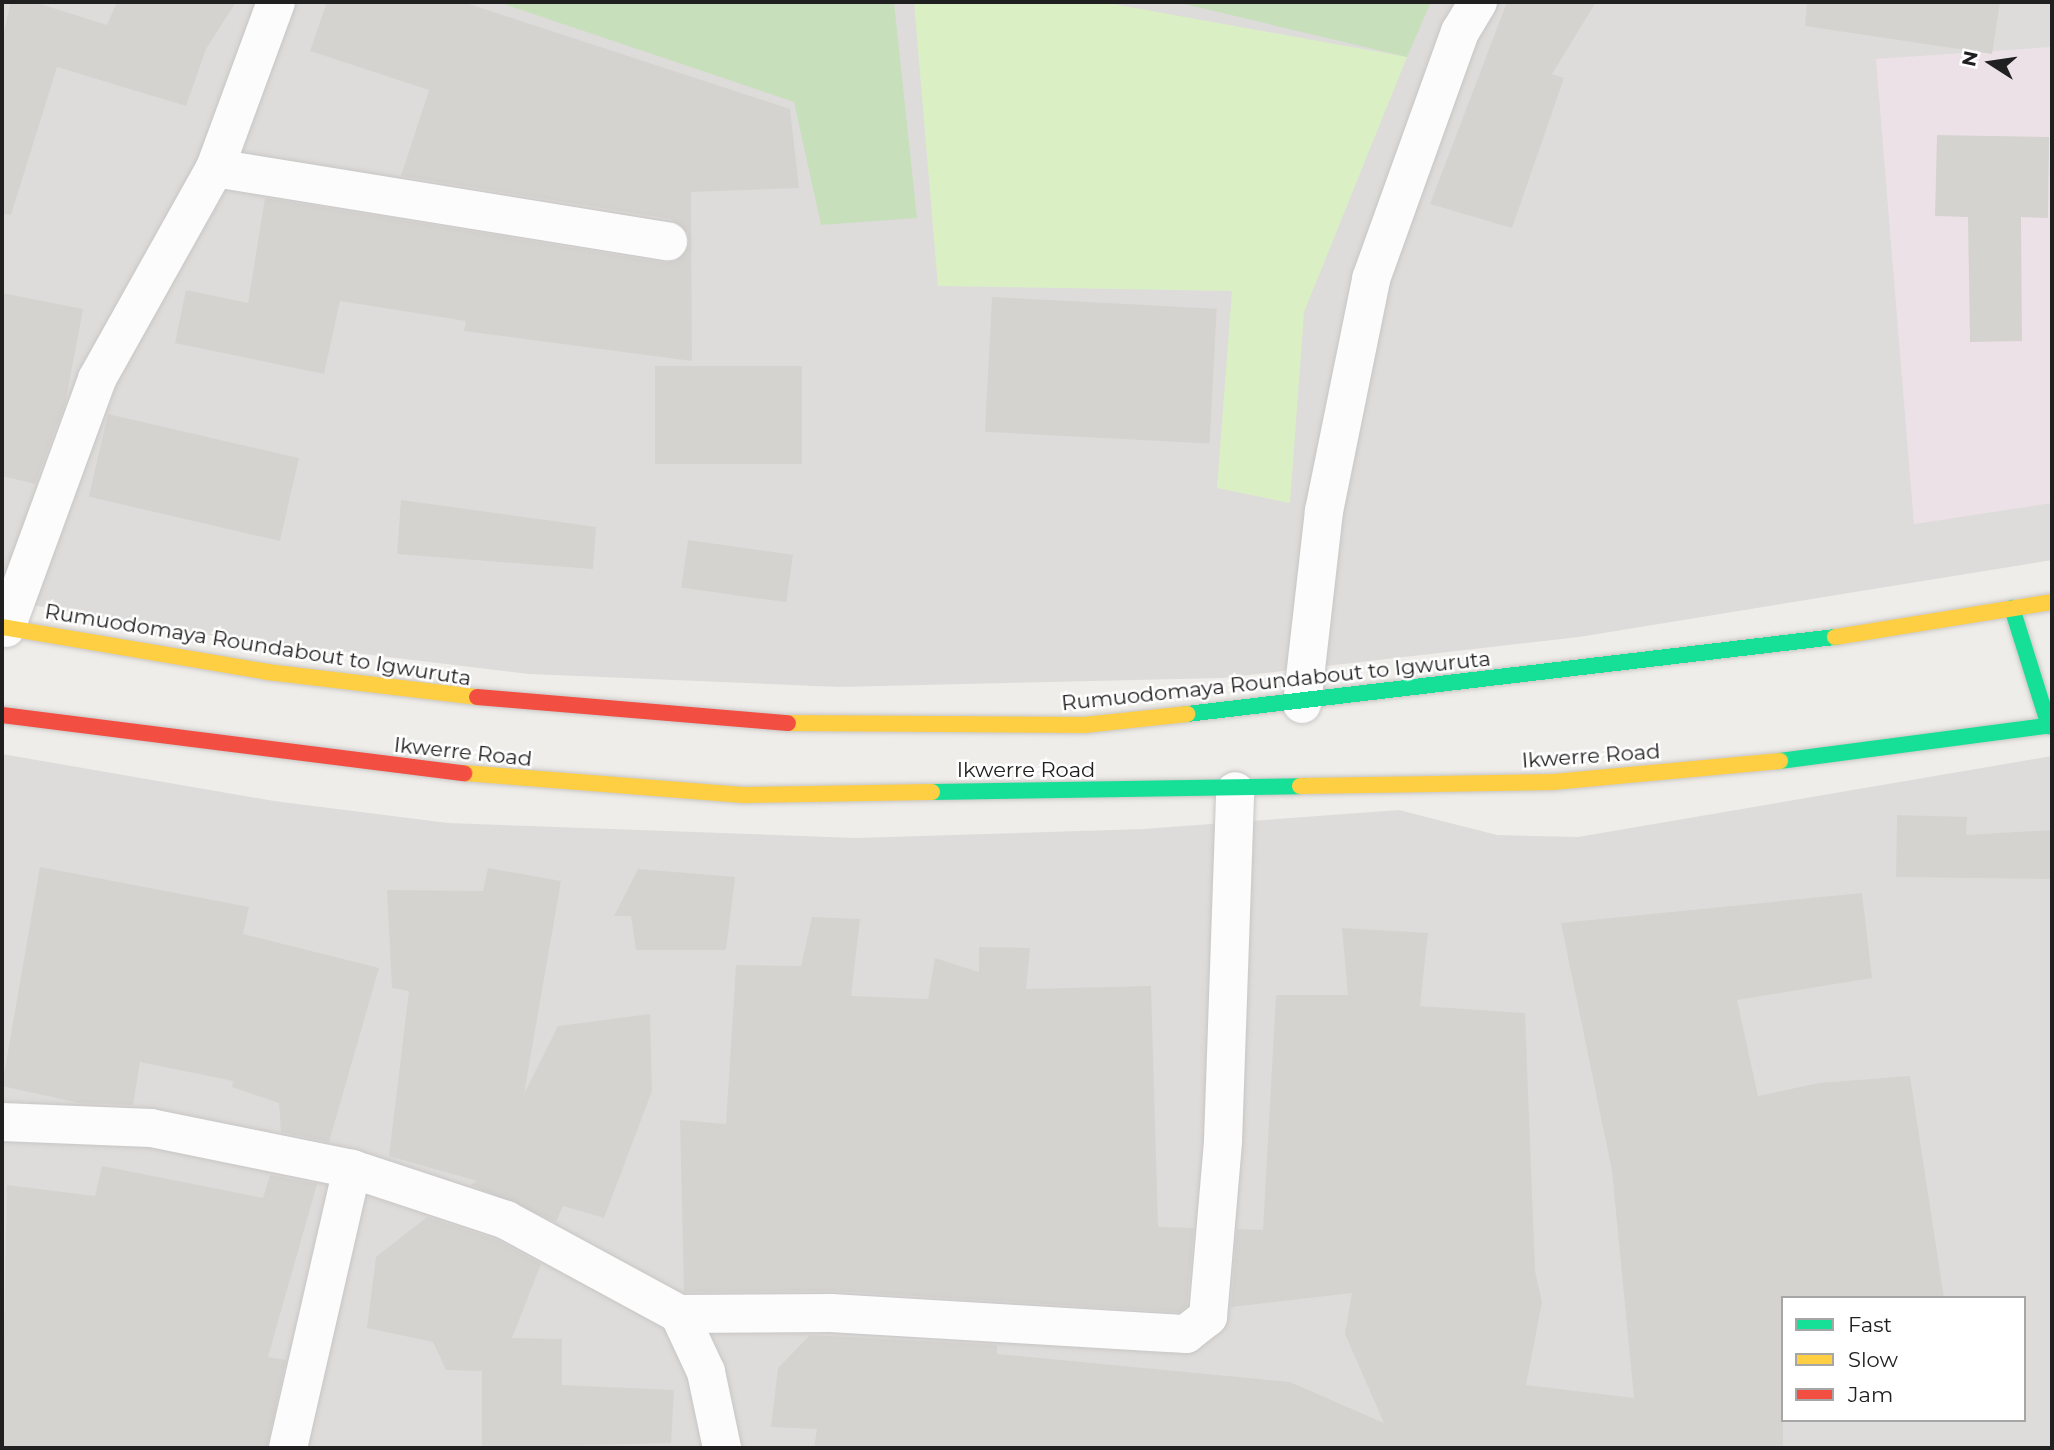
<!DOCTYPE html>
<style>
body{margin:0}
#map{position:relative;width:2054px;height:1450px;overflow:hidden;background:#efede9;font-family:Montserrat,sans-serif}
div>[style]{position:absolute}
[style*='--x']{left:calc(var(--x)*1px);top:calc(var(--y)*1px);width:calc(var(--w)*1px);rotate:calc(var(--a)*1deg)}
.residential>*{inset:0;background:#dedcda}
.industrial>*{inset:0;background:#ede1e8}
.grass>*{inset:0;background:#dbefc5}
.forest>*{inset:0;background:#c8dfbc}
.building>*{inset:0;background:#d5d3d0;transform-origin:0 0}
.roads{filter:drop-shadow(0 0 2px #c7c6c5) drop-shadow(0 0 2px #c7c6c5)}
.street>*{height:38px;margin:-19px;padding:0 19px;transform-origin:19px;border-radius:19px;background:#fdfcfc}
.fast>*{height:16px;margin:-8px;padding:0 8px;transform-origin:8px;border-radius:8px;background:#16e098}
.slow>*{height:16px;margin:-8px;padding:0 8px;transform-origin:8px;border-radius:8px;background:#ffcf43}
.jam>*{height:16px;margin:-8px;padding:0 8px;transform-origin:8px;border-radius:8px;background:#f24e42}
span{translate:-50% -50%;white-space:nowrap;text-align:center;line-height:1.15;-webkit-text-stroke:5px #fff;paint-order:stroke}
.street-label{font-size:21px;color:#202020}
.frame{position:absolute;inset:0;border:4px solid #202020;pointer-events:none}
.legend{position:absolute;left:1781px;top:1296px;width:245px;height:126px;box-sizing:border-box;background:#fff;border:2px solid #a6a6a6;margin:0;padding:9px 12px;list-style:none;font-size:21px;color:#202020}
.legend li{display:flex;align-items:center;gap:14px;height:35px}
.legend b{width:35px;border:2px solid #a6a6a6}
.north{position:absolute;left:1956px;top:28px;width:70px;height:70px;-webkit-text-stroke:5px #fff;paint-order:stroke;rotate:282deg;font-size:19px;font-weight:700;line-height:28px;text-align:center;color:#202020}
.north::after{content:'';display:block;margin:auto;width:24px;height:32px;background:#202020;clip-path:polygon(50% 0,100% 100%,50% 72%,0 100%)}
</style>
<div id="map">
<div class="residential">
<div style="clip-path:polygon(2px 2px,2052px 2px,2052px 560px,1579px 637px,1223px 678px,839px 687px,529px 674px,215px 636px,2px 600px)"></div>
<div style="clip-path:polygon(evenodd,2px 754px,274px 801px,448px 823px,856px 838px,1143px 829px,1399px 810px,1497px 835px,1578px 837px,2052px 756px,2052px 1448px,2px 1448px,2px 754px,1783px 1298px,2024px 1298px,2024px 1420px,1783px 1420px,1783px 1298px)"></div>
</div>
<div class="industrial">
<div style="clip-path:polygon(2052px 47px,2052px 503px,1914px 524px,1876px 59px)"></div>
</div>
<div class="grass">
<div style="clip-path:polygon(914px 2px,1102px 2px,1407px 57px,1304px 312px,1290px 503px,1217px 488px,1232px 291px,938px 286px)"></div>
</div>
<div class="forest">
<div style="clip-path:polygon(498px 2px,894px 2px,917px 218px,821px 225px,794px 102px)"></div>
<div style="clip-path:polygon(1176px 2px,1431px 2px,1407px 57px)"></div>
</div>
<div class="building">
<div style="clip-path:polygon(11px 2px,34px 2px,107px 25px,117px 2px,236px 2px,206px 49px,186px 106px,57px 67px,11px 215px,2px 214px,2px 39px)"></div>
<div style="clip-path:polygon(327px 2px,463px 2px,790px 109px,799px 188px,691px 192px,692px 361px,464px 331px,466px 321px,340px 301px,324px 374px,175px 343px,186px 290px,248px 303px,265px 198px,665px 263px,676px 261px,689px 245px,688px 233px,671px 219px,401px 176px,429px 90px,310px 51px)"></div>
<div style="clip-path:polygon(1507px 2px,1596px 2px,1552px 74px,1564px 78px,1512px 228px,1430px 204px)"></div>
<div style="clip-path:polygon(1807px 2px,2000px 2px,1992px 54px,1805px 26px)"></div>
<div style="clip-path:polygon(1937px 135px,2049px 137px,2048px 218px,2021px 217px,2022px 341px,1970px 342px,1968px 217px,1935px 216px)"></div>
<div style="clip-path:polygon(2px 293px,83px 309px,65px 404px,35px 484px,2px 476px)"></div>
<div style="left:992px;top:297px;width:225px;height:135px;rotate:3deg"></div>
<div style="left:802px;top:366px;width:98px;height:147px;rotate:90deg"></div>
<div style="left:108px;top:414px;width:196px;height:85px;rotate:13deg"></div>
<div style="clip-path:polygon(401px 500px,596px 527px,593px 569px,397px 554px)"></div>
<div style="left:688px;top:540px;width:106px;height:48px;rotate:8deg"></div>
<div style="clip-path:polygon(1897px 815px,1967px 817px,1966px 835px,2052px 830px,2052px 879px,1896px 877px)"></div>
<div style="clip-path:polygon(40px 867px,249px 907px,243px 934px,379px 968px,329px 1142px,281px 1132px,279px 1103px,232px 1087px,233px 1081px,140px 1062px,133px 1105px,79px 1103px,2px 1086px)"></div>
<div style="clip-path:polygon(488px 868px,561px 881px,524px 1094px,558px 1026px,650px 1014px,652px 1091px,604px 1218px,563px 1206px,556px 1222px,471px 1185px,477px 1181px,389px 1156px,409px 991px,392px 988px,387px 890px,483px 891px)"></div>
<div style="clip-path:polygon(638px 869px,735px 877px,726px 950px,636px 950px,631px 916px,614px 916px)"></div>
<div style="clip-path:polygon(1862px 893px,1872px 978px,1737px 1000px,1758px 1096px,1819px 1083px,1910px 1076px,1944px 1298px,1783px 1298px,1783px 1448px,814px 1448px,817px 1429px,771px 1427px,778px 1368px,810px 1335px,997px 1345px,997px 1354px,1290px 1382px,1384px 1423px,1345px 1334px,1352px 1293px,1231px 1307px,1237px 1229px,1263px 1230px,1276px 995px,1348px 995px,1342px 928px,1428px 933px,1420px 1006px,1525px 1013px,1535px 1271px,1542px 1302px,1526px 1385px,1634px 1398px,1612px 1171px,1561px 923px)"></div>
<div style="clip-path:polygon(812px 917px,860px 919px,851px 996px,928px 999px,935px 958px,979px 972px,979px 947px,1030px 948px,1026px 989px,1151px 986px,1158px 1227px,1194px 1228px,1187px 1306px,1179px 1312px,832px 1291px,684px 1292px,680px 1120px,726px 1124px,736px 965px,801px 966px)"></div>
<div style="clip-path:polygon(102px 1166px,263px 1198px,270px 1175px,317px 1184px,268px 1357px,286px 1360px,267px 1448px,2px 1448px,7px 1185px,95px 1196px)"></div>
<div style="clip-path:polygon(427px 1217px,497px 1240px,541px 1264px,512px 1338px,562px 1339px,562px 1385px,674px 1390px,671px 1443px,482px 1448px,482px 1371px,446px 1370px,433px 1342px,367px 1328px,376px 1257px)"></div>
</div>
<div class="roads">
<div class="street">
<div style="--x:215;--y:168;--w:459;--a:9.2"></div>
<div style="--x:6;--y:628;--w:265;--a:-69.9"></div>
<div style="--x:97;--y:379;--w:242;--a:-60.8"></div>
<div style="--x:215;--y:168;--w:177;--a:-69.8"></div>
<div style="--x:1302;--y:704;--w:194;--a:-83.5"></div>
<div style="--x:1324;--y:511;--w:237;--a:-78.5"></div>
<div style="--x:1371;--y:279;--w:263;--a:-70.2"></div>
<div style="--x:1460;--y:32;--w:35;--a:-59"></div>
<div style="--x:2;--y:1122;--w:149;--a:2.3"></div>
<div style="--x:151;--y:1128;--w:205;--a:11.5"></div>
<div style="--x:352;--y:1169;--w:162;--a:18.3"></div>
<div style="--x:506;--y:1220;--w:197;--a:28.5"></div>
<div style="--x:679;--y:1314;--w:64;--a:65"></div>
<div style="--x:706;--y:1372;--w:78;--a:78.1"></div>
<div style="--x:679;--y:1314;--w:152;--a:-0.4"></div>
<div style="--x:831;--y:1313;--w:356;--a:3.4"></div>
<div style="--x:1186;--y:1334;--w:28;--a:-38"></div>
<div style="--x:1208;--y:1317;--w:177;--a:-85.1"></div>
<div style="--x:1223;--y:1141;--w:350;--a:-88"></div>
<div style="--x:288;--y:1448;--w:286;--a:-77.1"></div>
</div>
<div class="fast">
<div style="--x:2012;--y:608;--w:124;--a:72.6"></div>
<div style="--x:1187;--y:714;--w:653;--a:-6.78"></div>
<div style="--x:1780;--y:761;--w:274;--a:-7.5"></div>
<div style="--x:932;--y:792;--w:368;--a:-0.9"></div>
</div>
<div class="slow">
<div style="--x:2;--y:627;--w:269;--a:9.6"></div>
<div style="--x:267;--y:672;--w:211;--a:6.8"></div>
<div style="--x:1835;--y:637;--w:220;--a:-9.2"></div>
<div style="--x:788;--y:723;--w:296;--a:0.4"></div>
<div style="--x:1084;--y:725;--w:104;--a:-6.1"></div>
<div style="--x:464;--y:773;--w:283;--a:4.5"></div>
<div style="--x:746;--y:795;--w:186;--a:-0.9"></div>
<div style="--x:1300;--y:786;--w:253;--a:-0.9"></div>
<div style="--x:1553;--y:782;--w:228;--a:-5.3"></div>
</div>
<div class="jam">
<div style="--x:477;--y:697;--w:312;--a:4.8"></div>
<div style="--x:2;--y:715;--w:466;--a:7.2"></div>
</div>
</div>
<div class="street-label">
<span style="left:258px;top:645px;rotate:9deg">Rumuodomaya Roundabout to Igwuruta</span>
<span style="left:1276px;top:681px;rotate:-6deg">Rumuodomaya Roundabout to Igwuruta</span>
<span style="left:463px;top:752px;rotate:6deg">Ikwerre Road</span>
<span style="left:1591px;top:756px;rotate:-4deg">Ikwerre Road</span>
<span style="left:1026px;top:770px">Ikwerre Road</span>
</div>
<div class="frame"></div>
<ul class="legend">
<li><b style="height:9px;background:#16e098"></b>Fast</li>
<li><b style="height:9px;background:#ffcf43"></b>Slow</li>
<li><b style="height:9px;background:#f24e42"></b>Jam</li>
</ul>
<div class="north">N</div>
</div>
